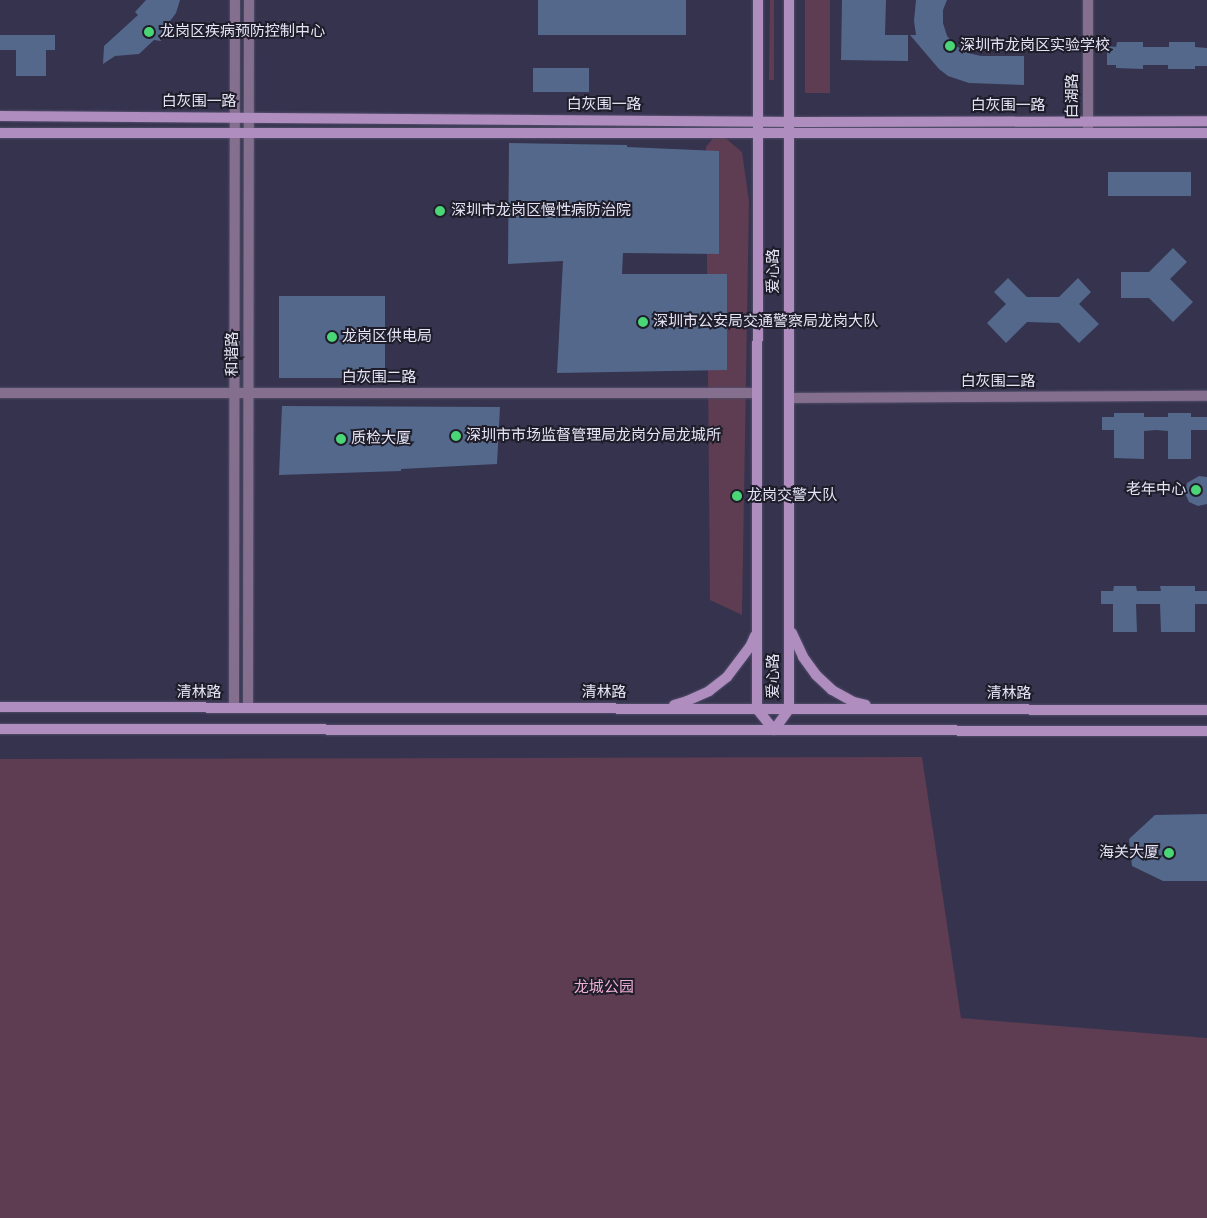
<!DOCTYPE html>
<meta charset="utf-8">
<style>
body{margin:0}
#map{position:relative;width:1207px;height:1218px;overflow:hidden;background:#36334f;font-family:"Fira Sans","Noto Sans SC",sans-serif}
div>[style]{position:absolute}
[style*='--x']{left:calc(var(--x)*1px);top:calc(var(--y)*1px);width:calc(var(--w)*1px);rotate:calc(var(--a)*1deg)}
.green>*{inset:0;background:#5e3c51;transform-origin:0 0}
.building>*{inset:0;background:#53688a;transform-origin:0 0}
.roads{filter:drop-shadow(0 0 1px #524f6a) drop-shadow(0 0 1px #524f6a)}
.street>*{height:10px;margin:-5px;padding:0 5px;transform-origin:5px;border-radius:5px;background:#846f8e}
.secondary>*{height:10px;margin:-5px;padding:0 5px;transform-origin:5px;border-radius:5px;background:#af8dbf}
.dots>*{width:14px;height:14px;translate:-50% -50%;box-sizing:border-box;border:2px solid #1e1d29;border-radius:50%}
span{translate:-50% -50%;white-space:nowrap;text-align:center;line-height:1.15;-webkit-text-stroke:4px #1e1d29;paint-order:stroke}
.poi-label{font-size:15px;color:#e5e4f6}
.left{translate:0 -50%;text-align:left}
.right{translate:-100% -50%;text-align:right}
.street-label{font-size:15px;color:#e5e4f6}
.park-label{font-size:15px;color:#f0afd7}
</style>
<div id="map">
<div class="green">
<div style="clip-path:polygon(770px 0,774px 0,774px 80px,769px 80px)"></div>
<div style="left:805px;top:0;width:25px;height:93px"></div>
<div style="clip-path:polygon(718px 132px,742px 152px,749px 201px,742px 615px,710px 600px,706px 147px)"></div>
<div style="clip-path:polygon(922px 757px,961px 1018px,1207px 1038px,1207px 1218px,0 1218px,0 759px)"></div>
</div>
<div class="building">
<div style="clip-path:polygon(146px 0,180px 0,176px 13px,162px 32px,161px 41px,154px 40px,139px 54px,115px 56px,103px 64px,104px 46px,138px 15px,135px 12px)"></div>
<div style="left:538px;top:0;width:148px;height:35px"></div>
<div style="clip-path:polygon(842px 0,886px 0,885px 35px,908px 35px,908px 61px,841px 60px)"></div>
<div style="clip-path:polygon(916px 0,947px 0,943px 10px,943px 23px,947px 36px,956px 46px,968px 53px,981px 56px,1024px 56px,1024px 85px,969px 83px,948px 76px,939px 69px,910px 35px,916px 35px,914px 21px)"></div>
<div style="clip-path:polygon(0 35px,55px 35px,55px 50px,46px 50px,46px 76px,16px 76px,16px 50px,0 50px)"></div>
<div style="clip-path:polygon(1117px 42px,1143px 42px,1143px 47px,1169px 47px,1169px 42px,1195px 42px,1195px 47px,1207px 48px,1207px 66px,1195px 66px,1195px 69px,1168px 69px,1168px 65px,1143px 65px,1143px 69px,1116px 68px,1116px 65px,1107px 65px,1107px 46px,1116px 47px)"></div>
<div style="left:533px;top:68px;width:56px;height:24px"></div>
<div style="clip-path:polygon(509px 143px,627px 145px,627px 147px,719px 151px,719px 254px,623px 253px,622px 274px,727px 274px,727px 370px,557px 373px,563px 261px,508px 264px)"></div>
<div style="left:1108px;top:172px;width:83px;height:24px"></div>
<div style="clip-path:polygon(1173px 248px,1187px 262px,1170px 279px,1193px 302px,1173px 322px,1149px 298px,1121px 298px,1121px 272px,1149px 272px)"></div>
<div style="clip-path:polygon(1008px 278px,1027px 297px,1059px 297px,1078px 278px,1091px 292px,1079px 304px,1099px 324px,1079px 343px,1059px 323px,1027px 322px,1006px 343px,987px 323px,1006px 304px,994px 292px)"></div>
<div style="left:279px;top:296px;width:106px;height:82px"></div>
<div style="clip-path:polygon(282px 406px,500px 407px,497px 464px,401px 469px,401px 471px,279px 475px)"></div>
<div style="clip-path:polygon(1114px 413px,1144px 413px,1144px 417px,1168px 417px,1168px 413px,1191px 413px,1191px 417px,1207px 417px,1207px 430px,1191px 430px,1191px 459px,1168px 459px,1168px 431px,1156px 430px,1144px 431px,1144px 459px,1114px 458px,1114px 430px,1102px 430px,1102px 417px,1114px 417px)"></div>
<div style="clip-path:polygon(1199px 476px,1207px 477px,1207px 504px,1198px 506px,1189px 502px,1185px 493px,1187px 483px)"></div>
<div style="clip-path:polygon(1114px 586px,1136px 586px,1137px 591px,1161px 591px,1160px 586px,1195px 586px,1195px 591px,1207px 591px,1207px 604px,1195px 604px,1195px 632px,1161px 632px,1160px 604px,1136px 604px,1137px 632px,1113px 632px,1113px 604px,1101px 604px,1101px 591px,1113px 591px)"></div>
<div style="clip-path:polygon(1207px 814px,1207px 881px,1163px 881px,1132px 866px,1129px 839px,1155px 815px)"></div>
</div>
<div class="roads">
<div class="street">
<div style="--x:1088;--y:133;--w:133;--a:-90"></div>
<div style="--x:0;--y:393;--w:757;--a:0"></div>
<div style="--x:789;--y:398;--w:418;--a:-0.3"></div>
<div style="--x:234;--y:708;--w:708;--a:-89.92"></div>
<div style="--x:248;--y:708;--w:708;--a:-89.92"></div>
</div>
<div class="secondary">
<div style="--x:758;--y:0;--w:709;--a:90.08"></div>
<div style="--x:757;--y:709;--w:27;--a:51"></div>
<div style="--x:0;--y:116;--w:800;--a:0.43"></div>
<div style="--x:800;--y:122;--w:407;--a:-0.1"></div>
<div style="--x:0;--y:133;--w:1207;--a:0"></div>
<div style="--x:792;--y:633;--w:26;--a:65"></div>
<div style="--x:803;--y:657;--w:22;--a:54"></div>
<div style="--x:816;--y:675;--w:22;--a:43"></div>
<div style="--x:832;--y:690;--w:25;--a:29"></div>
<div style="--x:854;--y:702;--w:12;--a:14"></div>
<div style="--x:674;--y:705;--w:14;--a:-17"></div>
<div style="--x:687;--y:701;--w:24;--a:-24"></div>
<div style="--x:709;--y:691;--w:23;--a:-38"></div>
<div style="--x:727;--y:677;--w:38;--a:-53"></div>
<div style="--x:750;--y:647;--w:12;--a:-66"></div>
<div style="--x:0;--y:707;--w:1207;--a:0.14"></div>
<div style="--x:0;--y:729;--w:1207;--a:0.09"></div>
<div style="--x:774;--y:730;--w:26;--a:-54"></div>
<div style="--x:789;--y:709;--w:709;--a:-90"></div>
</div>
</div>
<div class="dots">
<div style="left:149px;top:32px;background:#4ad677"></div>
<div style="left:950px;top:46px;background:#4ad677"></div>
<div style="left:440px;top:211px;background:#4ad677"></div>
<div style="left:643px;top:322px;background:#4ad677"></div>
<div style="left:332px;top:337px;background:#4ad677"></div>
<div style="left:456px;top:436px;background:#4ad677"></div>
<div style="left:341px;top:439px;background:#4ad677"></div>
<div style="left:1196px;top:490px;background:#4ad677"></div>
<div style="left:737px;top:496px;background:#4ad677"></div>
<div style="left:1169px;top:853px;background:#4ad677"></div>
</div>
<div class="poi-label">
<span class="left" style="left:160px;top:32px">龙岗区疾病预防控制中心</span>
<span class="left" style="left:960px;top:46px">深圳市龙岗区实验学校</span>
<span class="left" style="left:451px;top:211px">深圳市龙岗区慢性病防治院</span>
<span class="left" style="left:653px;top:322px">深圳市公安局交通警察局龙岗大队</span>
<span class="left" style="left:342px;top:337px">龙岗区供电局</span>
<span class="left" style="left:466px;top:436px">深圳市市场监督管理局龙岗分局龙城所</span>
<span class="left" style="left:351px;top:439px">质检大厦</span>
<span class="right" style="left:1186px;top:490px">老年中心</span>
<span class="left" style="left:747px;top:496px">龙岗交警大队</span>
<span class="right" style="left:1159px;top:853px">海关大厦</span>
</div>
<div class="street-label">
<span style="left:1073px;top:96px;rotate:-90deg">白湖路</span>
<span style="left:199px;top:102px">白灰围一路</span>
<span style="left:604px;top:105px">白灰围一路</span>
<span style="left:1008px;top:106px">白灰围一路</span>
<span style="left:774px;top:271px;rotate:-90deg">爱心路</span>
<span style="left:233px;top:354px;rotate:-90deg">和谐路</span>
<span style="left:379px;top:378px">白灰围二路</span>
<span style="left:998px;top:382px">白灰围二路</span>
<span style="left:774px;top:676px;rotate:-90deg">爱心路</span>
<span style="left:199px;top:693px">清林路</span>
<span style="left:604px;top:693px">清林路</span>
<span style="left:1009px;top:694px">清林路</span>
</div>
<div class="park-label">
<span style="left:604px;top:988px">龙城公园</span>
</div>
</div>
